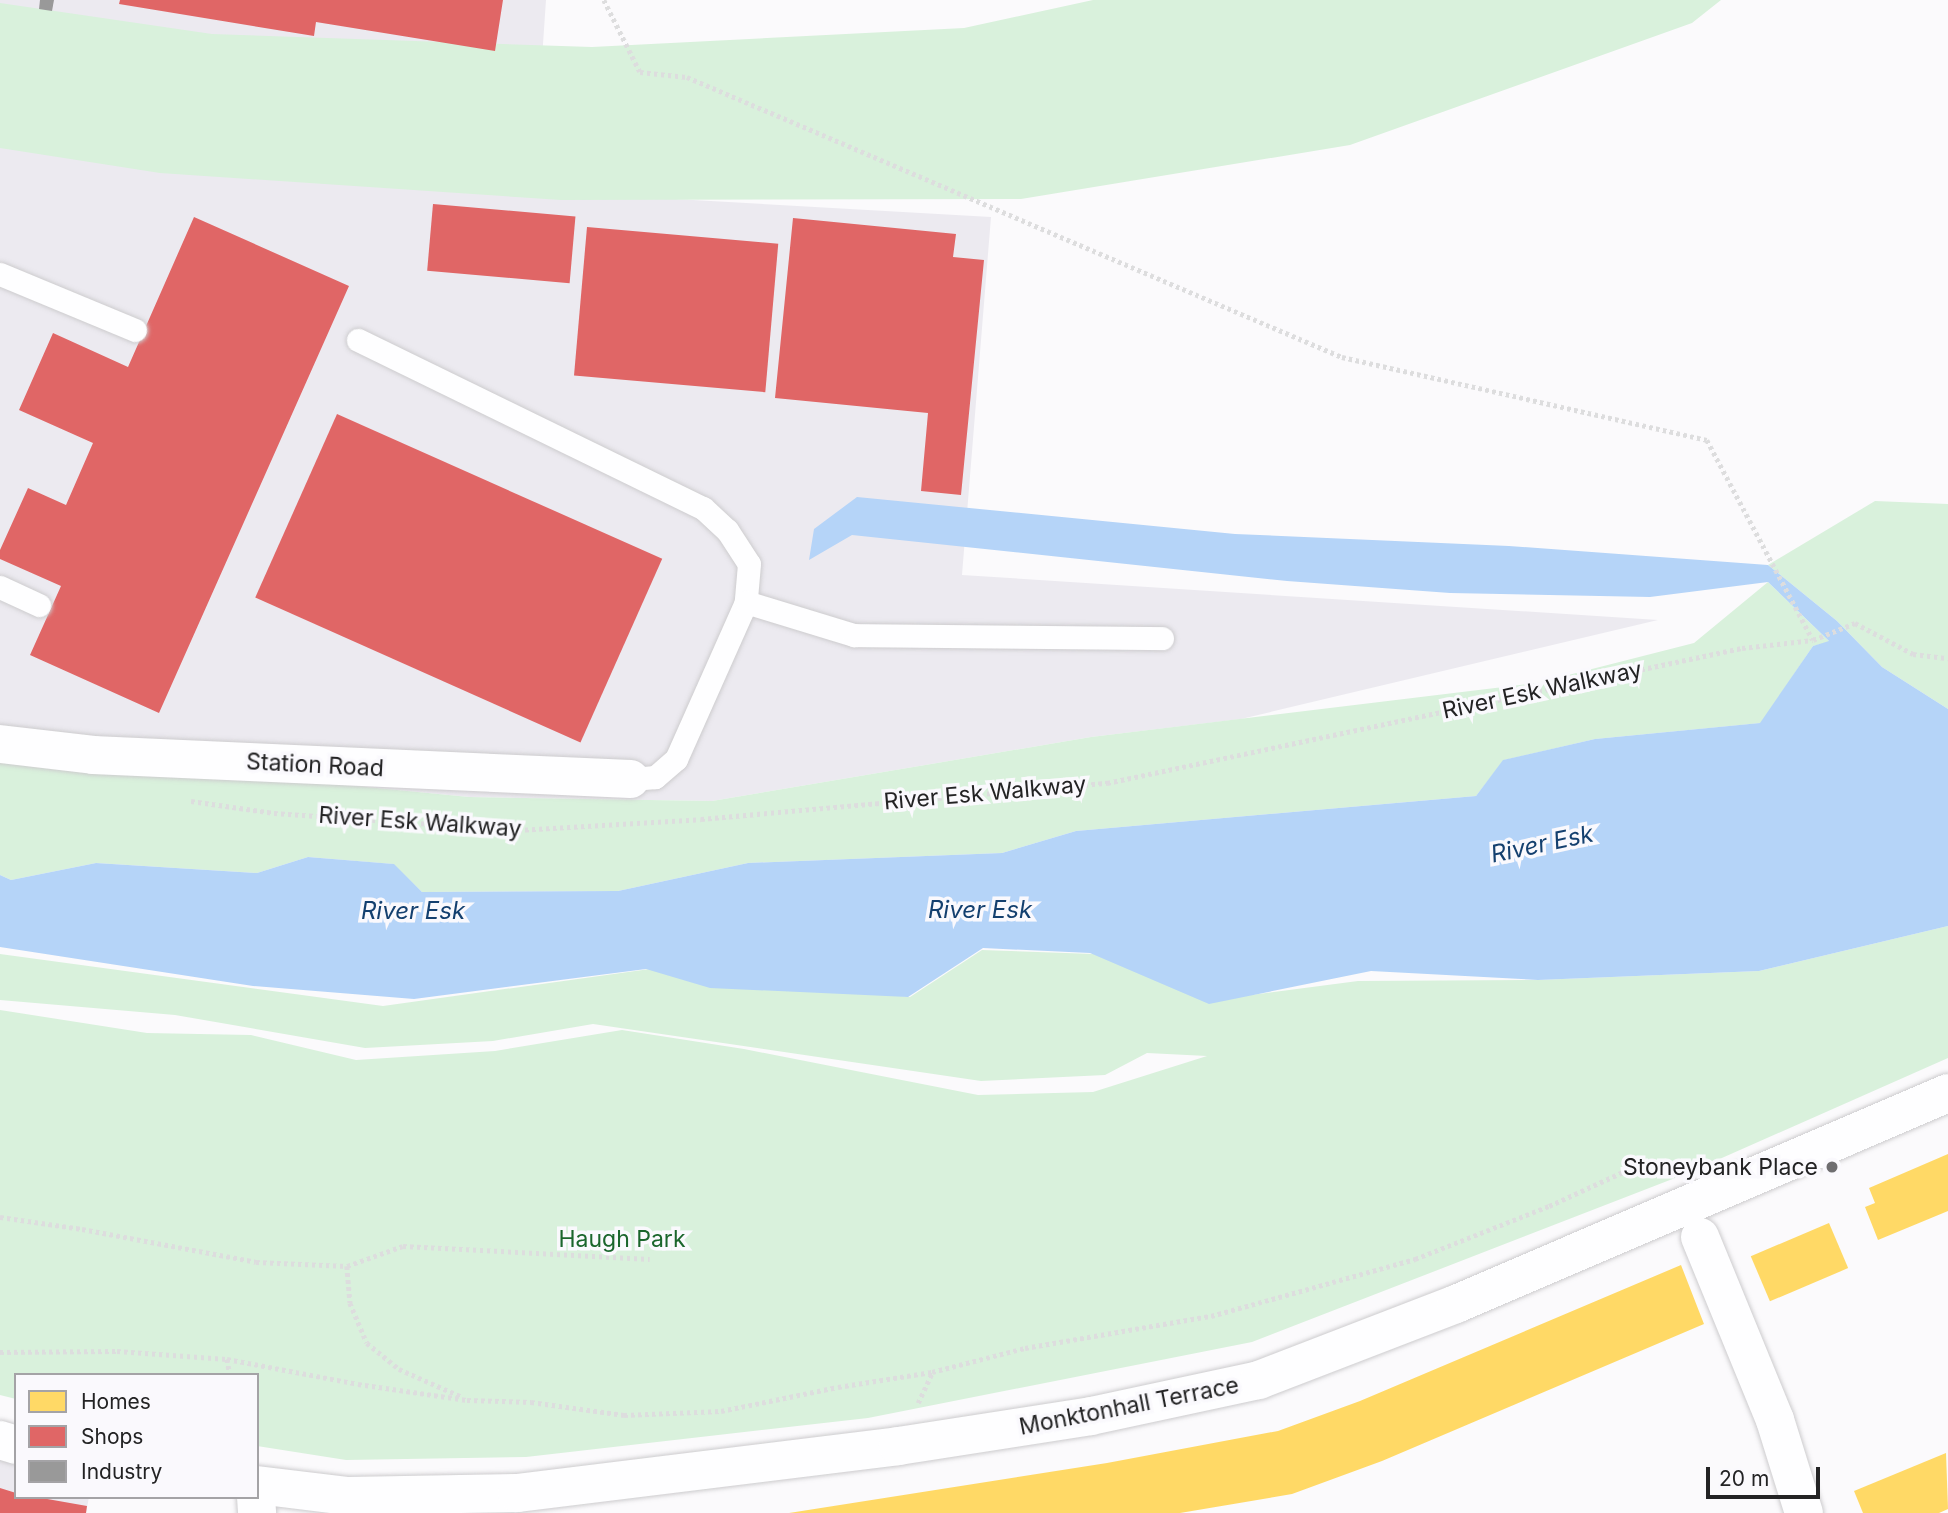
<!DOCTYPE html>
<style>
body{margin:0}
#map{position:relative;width:1948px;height:1513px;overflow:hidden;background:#fbfafc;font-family:Inter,sans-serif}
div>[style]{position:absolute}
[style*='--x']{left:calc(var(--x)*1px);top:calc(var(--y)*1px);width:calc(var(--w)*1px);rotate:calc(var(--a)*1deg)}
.built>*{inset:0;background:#eceaf0}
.green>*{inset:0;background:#d9f1dc}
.water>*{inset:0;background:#b5d4f8}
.homes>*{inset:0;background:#ffd966;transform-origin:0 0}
.shops>*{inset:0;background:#e06666;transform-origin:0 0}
.industry>*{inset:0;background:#999}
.path>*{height:4.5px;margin-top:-2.25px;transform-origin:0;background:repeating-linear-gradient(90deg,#ddddde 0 3.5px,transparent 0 7px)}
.roads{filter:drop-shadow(0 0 2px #cdccce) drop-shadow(0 0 2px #cdccce)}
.service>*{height:23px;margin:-11.5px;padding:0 11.5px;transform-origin:11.5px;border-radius:11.5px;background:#fefeff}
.minor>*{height:38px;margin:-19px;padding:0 19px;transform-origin:19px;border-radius:19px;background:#fefeff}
.tertiary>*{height:38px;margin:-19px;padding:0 19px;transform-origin:19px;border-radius:19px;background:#fefeff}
.secondary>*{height:38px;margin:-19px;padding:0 19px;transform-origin:19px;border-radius:19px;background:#fefeff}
.dots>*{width:19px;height:19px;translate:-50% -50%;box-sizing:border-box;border:4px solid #faf9fd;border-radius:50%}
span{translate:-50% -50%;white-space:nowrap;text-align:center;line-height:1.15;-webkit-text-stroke:7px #faf9fd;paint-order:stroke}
.street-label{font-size:23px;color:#232324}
.poi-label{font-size:23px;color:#232324}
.right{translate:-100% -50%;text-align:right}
.park-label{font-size:23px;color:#1b662c}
.water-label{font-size:24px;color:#14406f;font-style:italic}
.legend{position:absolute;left:14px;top:1373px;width:245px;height:126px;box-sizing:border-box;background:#faf9fd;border:2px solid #a4a3a6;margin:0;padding:9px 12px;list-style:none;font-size:21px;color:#232324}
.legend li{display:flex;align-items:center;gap:14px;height:35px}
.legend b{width:35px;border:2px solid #a4a3a6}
.scale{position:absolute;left:1706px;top:1467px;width:114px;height:32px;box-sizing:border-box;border:4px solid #232324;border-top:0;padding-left:9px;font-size:21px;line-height:24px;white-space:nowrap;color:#232324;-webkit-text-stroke:5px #faf9fd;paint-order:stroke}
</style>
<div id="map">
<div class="built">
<div style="clip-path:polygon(0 0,546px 0,533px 191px,991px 217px,962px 575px,1658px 620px,1241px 719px,1091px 737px,712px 801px,469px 797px,0 751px)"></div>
<div style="clip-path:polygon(0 1453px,16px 1458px,16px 1497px,89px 1497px,86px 1513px,0 1513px)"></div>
</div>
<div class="green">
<div style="clip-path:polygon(1093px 0,1721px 0,1692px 23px,1350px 145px,1021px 199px,561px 200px,160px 173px,0 148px,0 3px,212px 34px,592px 47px,964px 28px)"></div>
<div style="clip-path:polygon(1875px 501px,1948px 504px,1948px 709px,1882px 667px,1837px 621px,1768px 565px)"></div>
<div style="clip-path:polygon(1768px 582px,1830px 642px,1813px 646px,1761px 723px,1595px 739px,1504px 760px,1476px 796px,1076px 831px,1002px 853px,748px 863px,618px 891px,422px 892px,393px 864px,308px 857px,257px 873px,96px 863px,11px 880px,0 875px,0 751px,469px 797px,712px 801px,1091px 737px,1537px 683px,1694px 643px)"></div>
<div style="clip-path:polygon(1948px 926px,1948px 1058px,1688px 1173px,1252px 1342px,868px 1418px,526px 1457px,346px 1460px,257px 1446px,257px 1375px,16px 1375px,16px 1399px,0 1395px,0 1010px,147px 1033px,251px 1035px,356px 1060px,495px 1051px,622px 1030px,744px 1049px,978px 1095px,1093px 1092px,1207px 1056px,1147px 1053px,1105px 1075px,981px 1081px,593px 1024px,493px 1041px,365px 1048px,175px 1015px,0 1000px,0 954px,383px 1006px,664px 967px,910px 997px,982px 950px,1094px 954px,1205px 1001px,1358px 981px,1538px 980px,1759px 971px)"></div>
</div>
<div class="water">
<div style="clip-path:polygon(857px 497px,1235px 534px,1509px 546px,1768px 565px,1837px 621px,1882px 667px,1948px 709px,1948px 926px,1759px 971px,1538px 980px,1371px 971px,1209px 1004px,1090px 953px,983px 948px,908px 997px,710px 988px,646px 969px,414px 999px,253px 986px,0 947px,0 875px,11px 880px,96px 863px,257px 873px,308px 857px,394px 864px,422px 892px,618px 891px,748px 863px,1002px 853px,1076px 831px,1476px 796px,1503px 760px,1595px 739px,1760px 723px,1813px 646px,1829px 641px,1768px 582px,1650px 597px,1450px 593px,1287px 581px,852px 535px,809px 560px,814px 529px)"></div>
</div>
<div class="homes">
<div style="clip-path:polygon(1948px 1154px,1948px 1211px,1878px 1240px,1865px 1207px,1875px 1203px,1869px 1188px)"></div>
<div style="left:1829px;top:1223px;width:49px;height:85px;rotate:67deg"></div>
<div style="clip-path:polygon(1681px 1265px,1704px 1324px,1382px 1461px,1292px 1494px,1180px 1513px,789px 1513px,1107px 1463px,1278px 1431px,1360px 1401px)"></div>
<div style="clip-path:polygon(1946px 1453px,1948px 1509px,1939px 1513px,1863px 1513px,1854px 1491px)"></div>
</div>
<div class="shops">
<div style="clip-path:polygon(120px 0,503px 0,495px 51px,316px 22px,314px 36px,119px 4px)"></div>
<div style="left:433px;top:204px;width:143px;height:67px;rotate:5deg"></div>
<div style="clip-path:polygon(194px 217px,349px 286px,159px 713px,30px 655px,61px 586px,0 559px,0 550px,28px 488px,66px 505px,93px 443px,19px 410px,53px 333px,128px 367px)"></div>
<div style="clip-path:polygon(793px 218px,956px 234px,953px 257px,984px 260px,961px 495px,921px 491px,928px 413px,775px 398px)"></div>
<div style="left:587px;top:227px;width:192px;height:149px;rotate:5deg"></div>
<div style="left:337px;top:414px;width:356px;height:201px;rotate:24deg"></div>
<div style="clip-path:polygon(0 1488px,16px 1493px,16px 1497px,36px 1497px,87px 1506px,86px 1513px,0 1513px)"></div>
</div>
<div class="industry">
<div style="clip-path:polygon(40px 0,54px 0,52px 11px,39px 9px)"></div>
</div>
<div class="path">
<div style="--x:604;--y:0;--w:80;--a:63.4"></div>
<div style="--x:640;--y:72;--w:47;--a:6.1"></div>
<div style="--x:687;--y:77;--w:712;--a:23.15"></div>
<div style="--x:1342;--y:357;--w:374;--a:12.8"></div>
<div style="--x:1707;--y:440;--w:226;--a:62.1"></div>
<div style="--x:191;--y:801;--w:84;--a:8.2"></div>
<div style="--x:274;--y:813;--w:245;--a:4"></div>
<div style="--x:518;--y:830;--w:183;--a:-3.4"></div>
<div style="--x:701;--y:819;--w:408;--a:-5.1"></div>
<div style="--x:1107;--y:783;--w:649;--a:-12"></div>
<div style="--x:1742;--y:648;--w:71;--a:-6.4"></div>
<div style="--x:1813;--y:640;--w:45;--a:-22"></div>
<div style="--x:1855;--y:623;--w:66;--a:28.1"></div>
<div style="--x:1913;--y:654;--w:35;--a:7"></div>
<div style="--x:0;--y:1217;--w:83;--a:8.3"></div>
<div style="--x:82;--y:1229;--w:177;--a:10.7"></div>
<div style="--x:256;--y:1262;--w:91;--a:2.5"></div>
<div style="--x:347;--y:1266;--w:59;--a:-19.7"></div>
<div style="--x:403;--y:1246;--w:247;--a:3"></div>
<div style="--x:347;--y:1266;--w:37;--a:85"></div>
<div style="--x:350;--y:1303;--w:43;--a:67"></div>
<div style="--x:367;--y:1343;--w:41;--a:39.1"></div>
<div style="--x:399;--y:1369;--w:67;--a:23.9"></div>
<div style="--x:0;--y:1352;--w:117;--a:-0.5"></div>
<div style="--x:117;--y:1351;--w:110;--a:4.2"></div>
<div style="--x:227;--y:1359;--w:133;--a:10.8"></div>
<div style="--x:358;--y:1384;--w:110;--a:8.4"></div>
<div style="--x:467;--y:1400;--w:64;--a:1.8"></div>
<div style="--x:531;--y:1402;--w:94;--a:8"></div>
<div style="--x:624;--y:1415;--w:97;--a:-2.4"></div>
<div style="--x:721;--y:1411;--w:119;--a:-11.6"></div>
<div style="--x:838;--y:1387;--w:95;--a:-9.1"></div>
<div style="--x:932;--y:1372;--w:96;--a:-14.5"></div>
<div style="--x:1025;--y:1348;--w:189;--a:-9.8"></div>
<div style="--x:1211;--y:1316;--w:212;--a:-15.6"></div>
<div style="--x:1415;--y:1259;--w:144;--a:-21.6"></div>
<div style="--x:1549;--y:1206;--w:84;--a:-24.7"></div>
<div style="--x:1625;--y:1171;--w:28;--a:-4"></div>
<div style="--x:1653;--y:1169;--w:10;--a:24"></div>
<div style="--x:227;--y:1359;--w:16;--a:79"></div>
<div style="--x:918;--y:1403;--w:33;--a:-65"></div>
</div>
<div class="roads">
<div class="service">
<div style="--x:0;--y:274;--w:146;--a:22.5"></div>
<div style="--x:358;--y:340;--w:384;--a:26"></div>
<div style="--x:703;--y:508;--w:33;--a:43"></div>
<div style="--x:727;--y:530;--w:40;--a:57.1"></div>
<div style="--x:749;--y:564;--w:38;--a:95"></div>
<div style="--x:746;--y:602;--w:172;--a:114"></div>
<div style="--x:676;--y:759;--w:28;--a:139"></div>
<div style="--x:655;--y:777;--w:25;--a:175"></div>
<div style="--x:0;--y:587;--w:43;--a:24.8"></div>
<div style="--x:746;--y:602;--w:113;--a:17"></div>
<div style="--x:854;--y:635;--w:308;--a:0.6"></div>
</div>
<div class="minor">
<div style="--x:0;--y:744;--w:94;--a:6.7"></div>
<div style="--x:93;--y:755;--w:538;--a:2.56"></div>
<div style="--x:1700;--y:1237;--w:198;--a:67.7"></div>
<div style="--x:1775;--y:1420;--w:97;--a:72.7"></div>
</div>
<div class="tertiary">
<div style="--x:256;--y:1497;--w:16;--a:86"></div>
</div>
<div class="secondary">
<div style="--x:0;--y:1440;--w:17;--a:17"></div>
<div style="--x:257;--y:1485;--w:92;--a:6.9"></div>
<div style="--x:348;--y:1496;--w:169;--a:-1"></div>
<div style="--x:517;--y:1493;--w:384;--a:-7"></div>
<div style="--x:898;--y:1446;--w:195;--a:-8.8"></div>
<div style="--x:1091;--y:1416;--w:172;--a:-12.1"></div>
<div style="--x:1259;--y:1380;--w:211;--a:-21.1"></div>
<div style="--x:1456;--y:1304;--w:535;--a:-23.21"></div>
</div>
</div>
<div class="dots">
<div style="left:1832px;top:1167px;background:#6f6e70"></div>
</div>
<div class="street-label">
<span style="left:1542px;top:690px;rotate:-12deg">River Esk Walkway</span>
<span style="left:315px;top:765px;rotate:3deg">Station Road</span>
<span style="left:985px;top:793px;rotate:-5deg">River Esk Walkway</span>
<span style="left:420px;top:822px;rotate:4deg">River Esk Walkway</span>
<span style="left:1129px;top:1406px;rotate:-11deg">Monktonhall Terrace</span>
</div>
<div class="poi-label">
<span class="right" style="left:1818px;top:1167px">Stoneybank Place</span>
</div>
<div class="park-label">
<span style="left:622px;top:1239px">Haugh Park</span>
</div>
<div class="water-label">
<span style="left:1542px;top:844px;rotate:-12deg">River Esk</span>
<span style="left:980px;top:910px">River Esk</span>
<span style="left:413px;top:911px">River Esk</span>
</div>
<ul class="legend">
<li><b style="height:19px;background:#ffd966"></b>Homes</li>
<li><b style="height:19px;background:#e06666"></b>Shops</li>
<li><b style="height:19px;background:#999"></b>Industry</li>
</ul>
<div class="scale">20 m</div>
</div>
